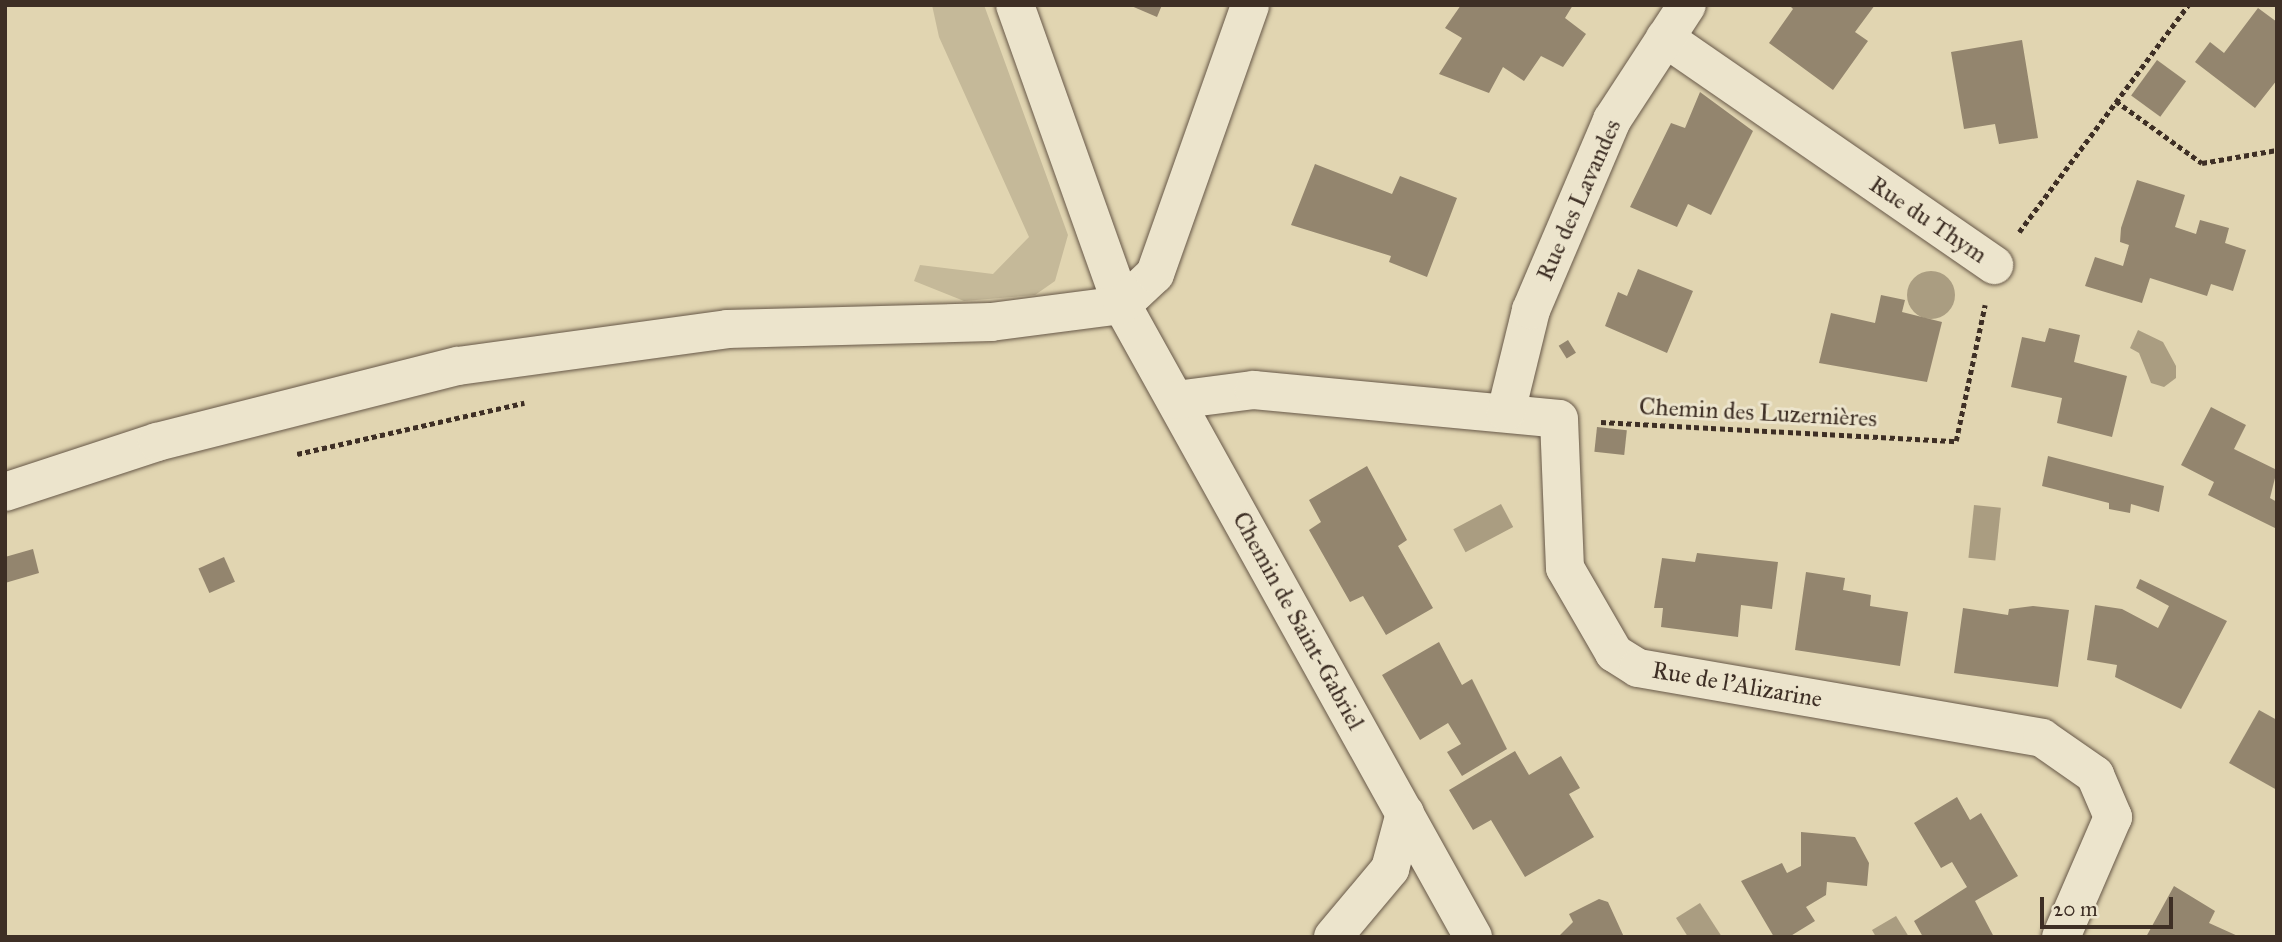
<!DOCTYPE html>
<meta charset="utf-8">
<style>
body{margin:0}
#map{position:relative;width:2282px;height:942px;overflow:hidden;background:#e1d5b1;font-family:"IM FELL Great Primer",serif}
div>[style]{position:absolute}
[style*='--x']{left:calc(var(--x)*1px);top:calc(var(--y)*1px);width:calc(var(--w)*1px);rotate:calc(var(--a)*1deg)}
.green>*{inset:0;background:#c5b999}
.water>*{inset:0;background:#aa9d81;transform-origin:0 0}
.round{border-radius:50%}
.building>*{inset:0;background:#93856e;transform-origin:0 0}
.path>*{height:4.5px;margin-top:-2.25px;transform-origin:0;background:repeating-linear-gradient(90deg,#3e2f25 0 5px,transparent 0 8.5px)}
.roads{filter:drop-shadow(0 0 2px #675848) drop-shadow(0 0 2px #675848)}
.minor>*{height:38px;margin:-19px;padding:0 19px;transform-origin:19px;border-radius:19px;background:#ece4cc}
span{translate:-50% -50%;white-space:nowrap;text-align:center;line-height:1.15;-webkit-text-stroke:6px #ece4cc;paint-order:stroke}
.street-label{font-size:24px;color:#3e2f25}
.frame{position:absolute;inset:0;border:7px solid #3e2f25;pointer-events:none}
.scale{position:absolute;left:2040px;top:897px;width:133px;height:32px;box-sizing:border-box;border:4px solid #3e2f25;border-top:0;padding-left:9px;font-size:21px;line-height:24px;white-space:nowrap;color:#3e2f25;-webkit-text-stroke:5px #ece4cc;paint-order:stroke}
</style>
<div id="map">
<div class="green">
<div style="clip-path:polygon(932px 5px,984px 5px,1068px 235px,1055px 281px,1035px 295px,964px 301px,914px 281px,920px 265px,993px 274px,1029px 237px,939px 37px)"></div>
</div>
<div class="water">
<div class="round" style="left:1907px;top:271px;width:48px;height:48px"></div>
<div style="clip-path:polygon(2138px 330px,2163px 342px,2176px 366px,2176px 378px,2164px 387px,2151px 383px,2139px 353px,2130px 348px)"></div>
<div style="left:1501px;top:504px;width:26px;height:54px;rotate:62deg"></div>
<div style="left:1974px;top:505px;width:27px;height:53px;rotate:6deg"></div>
<div style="clip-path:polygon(1700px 903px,1722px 937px,1688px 937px,1676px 918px)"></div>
<div style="clip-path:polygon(1896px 916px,1909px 937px,1876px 937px,1872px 930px)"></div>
</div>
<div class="building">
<div style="clip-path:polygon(1129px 5px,1162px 5px,1157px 17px)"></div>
<div style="clip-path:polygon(1461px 5px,1573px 5px,1565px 18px,1586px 34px,1563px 67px,1541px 56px,1524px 81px,1503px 67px,1489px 93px,1439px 74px,1462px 38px,1445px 28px)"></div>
<div style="clip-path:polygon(1789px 5px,1875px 5px,1855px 32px,1868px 41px,1833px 90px,1769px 43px,1793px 9px)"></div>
<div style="clip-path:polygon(2258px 8px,2277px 22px,2277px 80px,2255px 108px,2195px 62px,2210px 42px,2224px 53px)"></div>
<div style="clip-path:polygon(2022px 40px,2038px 138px,1999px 144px,1995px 124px,1964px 129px,1951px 52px)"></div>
<div style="left:2157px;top:60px;width:36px;height:44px;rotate:36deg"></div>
<div style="clip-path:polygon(1700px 92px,1753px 131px,1711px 215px,1688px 204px,1677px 227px,1630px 207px,1671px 123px,1685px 128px)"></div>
<div style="clip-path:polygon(1315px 164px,1392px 194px,1400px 176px,1457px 198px,1427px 277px,1389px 262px,1391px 256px,1291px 225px)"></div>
<div style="clip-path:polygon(2137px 180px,2185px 195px,2175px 227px,2196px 234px,2200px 220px,2229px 228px,2225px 243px,2246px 250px,2233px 291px,2211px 284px,2207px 296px,2150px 278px,2142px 303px,2085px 286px,2095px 257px,2123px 266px,2129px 245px,2120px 242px,2121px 228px)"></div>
<div style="clip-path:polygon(1638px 269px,1693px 291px,1667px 353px,1605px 326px,1618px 292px,1627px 296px)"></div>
<div style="clip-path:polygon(1881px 295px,1905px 300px,1902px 312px,1942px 322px,1927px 382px,1819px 363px,1831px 313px,1875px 323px)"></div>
<div style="clip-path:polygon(2049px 328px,2080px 335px,2074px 362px,2127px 376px,2112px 437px,2057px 423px,2062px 398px,2011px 387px,2022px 337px,2045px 342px)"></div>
<div style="left:1568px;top:340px;width:15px;height:11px;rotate:58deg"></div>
<div style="clip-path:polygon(2211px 407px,2246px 425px,2234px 449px,2277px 470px,2270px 498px,2277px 502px,2275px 528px,2208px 495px,2214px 482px,2181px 465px)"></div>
<div style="left:1597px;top:427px;width:30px;height:25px;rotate:6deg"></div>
<div style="clip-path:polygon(2048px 456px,2164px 486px,2159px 512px,2131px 504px,2130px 513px,2109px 509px,2109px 503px,2042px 486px)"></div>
<div style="clip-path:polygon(1367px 466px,1407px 540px,1398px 546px,1433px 608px,1386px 635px,1363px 596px,1350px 602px,1309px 530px,1321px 522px,1309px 500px)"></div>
<div style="clip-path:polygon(33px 549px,39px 573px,5px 583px,5px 557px)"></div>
<div style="clip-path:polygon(1697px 553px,1778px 562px,1772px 609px,1741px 605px,1738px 637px,1661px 627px,1663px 608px,1654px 608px,1662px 558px,1695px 562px)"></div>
<div style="left:224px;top:557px;width:27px;height:28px;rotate:66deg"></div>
<div style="clip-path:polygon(1806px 572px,1845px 578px,1843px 590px,1871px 595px,1870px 606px,1908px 612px,1900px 666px,1795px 650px)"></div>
<div style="clip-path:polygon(2140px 579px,2227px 621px,2181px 709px,2115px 677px,2117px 665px,2087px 660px,2095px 605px,2122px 609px,2158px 628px,2169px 606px,2136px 588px)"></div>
<div style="clip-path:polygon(2033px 606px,2069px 610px,2058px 687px,1954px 673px,1963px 608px,2008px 615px,2009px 609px)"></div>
<div style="clip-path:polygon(1439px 642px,1462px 685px,1472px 679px,1507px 749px,1462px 776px,1447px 752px,1461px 744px,1448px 723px,1420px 740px,1382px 675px)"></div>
<div style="clip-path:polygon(2259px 710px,2277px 720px,2277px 790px,2229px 763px)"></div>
<div style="clip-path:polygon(1515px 751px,1529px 775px,1561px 756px,1580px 788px,1569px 794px,1594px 837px,1525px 877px,1491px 820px,1473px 830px,1449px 790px)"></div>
<div style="clip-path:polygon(1957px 797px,1970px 820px,1981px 813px,2018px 876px,1975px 901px,1994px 937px,1923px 937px,1914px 921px,1967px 887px,1952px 862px,1941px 868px,1914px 823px)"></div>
<div style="clip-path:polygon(1801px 832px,1855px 837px,1869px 863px,1867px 886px,1827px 882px,1826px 895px,1806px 907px,1815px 921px,1789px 937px,1774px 937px,1741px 881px,1782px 863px,1787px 873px,1801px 866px)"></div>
<div style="clip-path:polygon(2174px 886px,2215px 911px,2209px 923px,2240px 937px,2146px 937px)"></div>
<div style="clip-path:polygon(1599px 899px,1608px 902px,1624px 937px,1558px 937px,1573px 922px,1569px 914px)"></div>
</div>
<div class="path">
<div style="--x:2116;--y:101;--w:106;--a:35.8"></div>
<div style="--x:2202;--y:163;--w:76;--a:-9.8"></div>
<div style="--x:2019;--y:232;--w:283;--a:-53.3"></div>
<div style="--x:1601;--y:422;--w:356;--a:3.1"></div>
<div style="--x:1956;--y:441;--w:139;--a:-78"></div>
<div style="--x:297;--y:454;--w:233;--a:-12.7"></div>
</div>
<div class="roads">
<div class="minor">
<div style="--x:1015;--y:5;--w:319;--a:70.4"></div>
<div style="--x:1122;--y:305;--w:723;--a:60.95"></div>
<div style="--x:1665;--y:38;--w:400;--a:34.6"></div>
<div style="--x:1176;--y:400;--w:79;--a:-7.3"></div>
<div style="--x:1254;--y:390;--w:306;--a:5.4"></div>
<div style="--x:1559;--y:419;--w:149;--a:87.7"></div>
<div style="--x:1565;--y:568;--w:98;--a:60"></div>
<div style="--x:1614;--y:653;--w:28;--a:32"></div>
<div style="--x:1638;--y:668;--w:410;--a:9.8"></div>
<div style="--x:2042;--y:738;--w:65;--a:34.9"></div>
<div style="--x:2095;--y:775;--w:46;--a:66.8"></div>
<div style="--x:2113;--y:817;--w:131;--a:113.4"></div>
<div style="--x:1506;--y:412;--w:105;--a:-76.2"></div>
<div style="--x:1531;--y:310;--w:207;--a:-66.9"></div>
<div style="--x:1612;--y:120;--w:137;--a:-56.9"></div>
<div style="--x:5;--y:492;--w:160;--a:-18.2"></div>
<div style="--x:157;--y:442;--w:310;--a:-14.2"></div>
<div style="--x:458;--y:366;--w:272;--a:-7.8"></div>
<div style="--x:727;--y:329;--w:264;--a:-1.5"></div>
<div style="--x:991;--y:322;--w:132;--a:-7.4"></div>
<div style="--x:1122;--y:305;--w:45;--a:-43.2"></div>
<div style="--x:1155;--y:274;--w:285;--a:-70.5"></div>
<div style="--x:1333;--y:937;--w:89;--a:-50"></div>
<div style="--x:1390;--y:869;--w:58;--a:-75"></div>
</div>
</div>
<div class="street-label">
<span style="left:1579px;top:200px;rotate:-66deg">Rue des Lavandes</span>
<span style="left:1928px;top:220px;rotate:34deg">Rue du Thym</span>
<span style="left:1758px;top:413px;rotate:3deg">Chemin des Luzernières</span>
<span style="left:1298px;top:621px;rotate:61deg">Chemin de Saint-Gabriel</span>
<span style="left:1737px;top:685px;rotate:10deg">Rue de l'Alizarine</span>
</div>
<div class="frame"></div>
<div class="scale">20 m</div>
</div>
